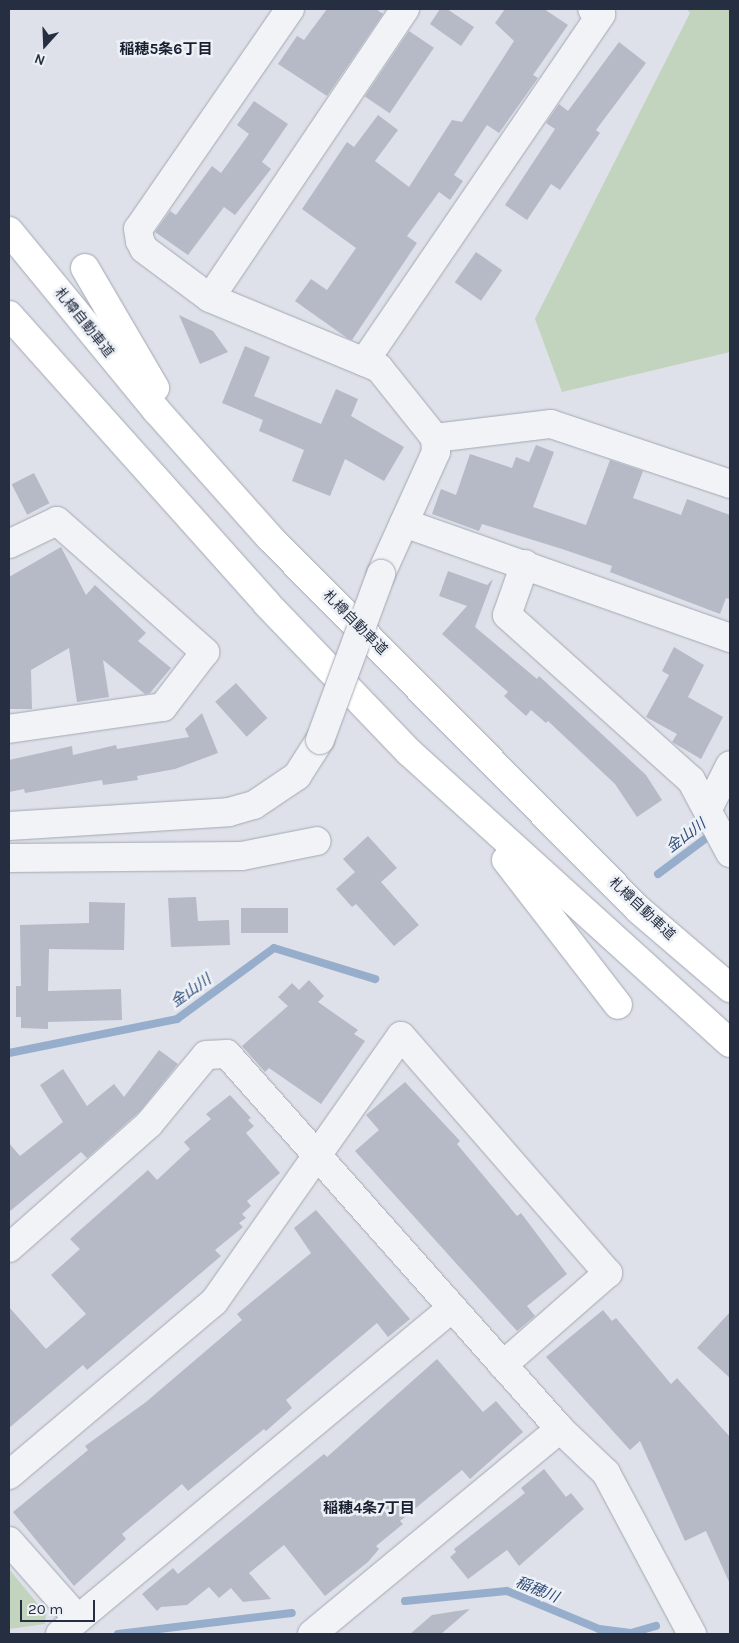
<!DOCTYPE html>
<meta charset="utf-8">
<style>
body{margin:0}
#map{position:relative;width:739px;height:1643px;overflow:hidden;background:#dee1e9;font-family:Karla,"Noto Sans JP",sans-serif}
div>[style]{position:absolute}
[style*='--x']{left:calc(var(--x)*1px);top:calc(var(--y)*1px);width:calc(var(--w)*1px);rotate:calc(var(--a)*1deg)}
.green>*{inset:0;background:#c2d3be}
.stream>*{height:8px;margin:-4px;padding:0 4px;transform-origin:4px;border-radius:4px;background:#96adcc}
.building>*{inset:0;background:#b5bac6;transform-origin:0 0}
.roads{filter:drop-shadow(0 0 1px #a3a8b3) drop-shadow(0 0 1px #a3a8b3)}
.minor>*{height:28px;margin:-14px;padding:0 14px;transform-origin:14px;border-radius:14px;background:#f1f3f7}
.highway>*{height:28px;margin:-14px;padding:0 14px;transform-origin:14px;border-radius:14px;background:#fff}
.bridges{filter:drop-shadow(0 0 1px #a3a8b3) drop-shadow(0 0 1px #a3a8b3)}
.minor-bridge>*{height:28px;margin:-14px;padding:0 14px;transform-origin:14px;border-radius:14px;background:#f1f3f7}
span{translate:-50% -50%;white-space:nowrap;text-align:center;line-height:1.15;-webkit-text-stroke:5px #edf1f6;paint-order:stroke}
.street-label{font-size:14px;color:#262e41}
.neighbourhood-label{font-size:15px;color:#181f31;font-weight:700}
.water-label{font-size:15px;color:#2d4a78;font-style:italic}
.frame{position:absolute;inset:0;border:10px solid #262e41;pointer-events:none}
.north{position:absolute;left:20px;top:20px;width:50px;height:50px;-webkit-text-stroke:4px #edf1f6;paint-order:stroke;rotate:200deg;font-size:14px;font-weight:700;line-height:20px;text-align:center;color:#262e41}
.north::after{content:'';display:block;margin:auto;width:18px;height:22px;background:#262e41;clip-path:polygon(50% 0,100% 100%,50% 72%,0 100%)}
.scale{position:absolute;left:20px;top:1600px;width:75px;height:22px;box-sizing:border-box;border:2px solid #262e41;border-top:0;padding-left:6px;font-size:15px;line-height:18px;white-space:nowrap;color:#262e41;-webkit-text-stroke:4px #edf1f6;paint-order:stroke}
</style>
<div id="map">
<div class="green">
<div style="clip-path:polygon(687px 9px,730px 9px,730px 352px,562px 392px,535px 319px,690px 13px)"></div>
<div style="clip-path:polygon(9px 1569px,46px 1614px,45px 1624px,9px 1629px)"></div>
</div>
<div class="stream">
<div style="--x:658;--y:874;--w:69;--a:-36.7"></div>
<div style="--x:9;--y:1053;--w:171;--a:-11.4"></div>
<div style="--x:177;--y:1019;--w:120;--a:-36.2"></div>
<div style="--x:274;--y:948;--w:106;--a:17.1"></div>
<div style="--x:405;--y:1601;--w:102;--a:-5.6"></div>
<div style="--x:507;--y:1591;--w:100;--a:22.4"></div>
<div style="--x:599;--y:1629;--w:32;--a:7"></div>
<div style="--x:631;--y:1633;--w:26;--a:-16"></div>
<div style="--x:118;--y:1634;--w:175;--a:-6.9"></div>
</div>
<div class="building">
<div style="clip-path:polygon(327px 9px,376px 9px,383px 14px,327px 96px,278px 64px,297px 36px,304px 40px)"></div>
<div style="clip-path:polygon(440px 9px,447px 9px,474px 27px,461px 46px,430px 24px)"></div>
<div style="clip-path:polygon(505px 9px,544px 9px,568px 25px,533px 75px,538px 78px,499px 133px,487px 125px,454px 175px,463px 181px,450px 200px,439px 192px,407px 236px,417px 243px,352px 340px,347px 338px,295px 301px,311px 279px,327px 290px,356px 248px,302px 209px,347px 142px,354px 147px,378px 115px,398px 130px,375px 161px,409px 187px,452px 120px,462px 122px,514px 41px,495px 23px)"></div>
<div style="left:409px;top:31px;width:30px;height:79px;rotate:34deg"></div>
<div style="clip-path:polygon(619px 42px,646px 63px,596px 130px,600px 133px,560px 190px,551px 184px,527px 220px,505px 205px,555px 129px,546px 123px,559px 104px,568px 111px)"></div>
<div style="clip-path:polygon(254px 101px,288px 124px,262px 162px,271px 169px,235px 215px,224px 207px,188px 255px,155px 232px,170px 211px,176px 215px,212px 166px,221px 173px,249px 134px,237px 125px)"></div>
<div style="left:476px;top:252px;width:32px;height:37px;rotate:35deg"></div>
<div style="clip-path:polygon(179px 315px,213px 331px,228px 352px,200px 364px)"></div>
<div style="clip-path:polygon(245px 346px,270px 357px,254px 396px,321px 424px,336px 389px,358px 399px,351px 416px,404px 447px,384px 481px,345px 459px,330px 496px,292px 481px,304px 450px,259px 431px,263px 420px,222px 403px)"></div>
<div style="clip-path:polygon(536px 445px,554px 452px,533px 507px,586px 525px,610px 460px,643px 471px,633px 498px,681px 515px,687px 499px,730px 515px,730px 599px,726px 598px,720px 614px,610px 572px,612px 566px,562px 549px,482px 524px,479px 531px,432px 514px,441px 489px,456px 495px,470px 454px,512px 468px,516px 457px,529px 462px)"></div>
<div style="left:34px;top:473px;width:34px;height:25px;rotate:63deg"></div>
<div style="clip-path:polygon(61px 547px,86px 595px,95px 585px,146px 633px,138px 641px,171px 668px,150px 693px,145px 694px,103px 660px,109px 697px,77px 702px,69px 648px,31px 670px,32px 709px,9px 709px,9px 577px)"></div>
<div style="clip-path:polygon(448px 571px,487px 585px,493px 579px,475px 627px,537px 679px,539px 676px,646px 775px,662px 800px,637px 817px,615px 784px,548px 721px,546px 723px,531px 710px,526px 716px,504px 696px,508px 692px,442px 634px,467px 606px,439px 596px)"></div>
<div style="clip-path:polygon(674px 647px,704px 665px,688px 697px,723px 717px,701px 759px,672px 742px,677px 734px,646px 717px,669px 675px,662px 671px)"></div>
<div style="left:236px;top:683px;width:47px;height:28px;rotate:48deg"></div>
<div style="clip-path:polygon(202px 713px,218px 753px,175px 769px,137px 776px,138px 780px,103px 785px,102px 780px,25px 793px,24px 789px,9px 792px,9px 760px,72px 746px,73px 755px,116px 745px,117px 749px,189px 737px,185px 729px)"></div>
<div style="clip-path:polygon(368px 836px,397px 868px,381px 882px,419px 925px,394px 946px,356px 904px,352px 907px,336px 889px,355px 872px,343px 859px)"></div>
<div style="clip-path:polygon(196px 897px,198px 921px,229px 920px,230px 945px,171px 947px,168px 898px)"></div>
<div style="clip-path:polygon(89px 902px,125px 903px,124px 950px,49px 949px,48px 991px,121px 989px,122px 1020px,48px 1022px,48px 1029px,21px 1028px,21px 1017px,16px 1017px,16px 986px,21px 986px,20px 925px,89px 923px)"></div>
<div style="left:241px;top:908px;width:47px;height:25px"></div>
<div style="clip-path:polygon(309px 980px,324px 996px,318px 1002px,358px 1030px,354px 1034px,365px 1041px,321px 1104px,269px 1068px,265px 1072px,242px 1046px,288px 1006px,278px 997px,292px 983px,299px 990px)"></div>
<div style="clip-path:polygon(159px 1050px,178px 1064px,140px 1111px,87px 1158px,81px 1152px,9px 1212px,9px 1143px,20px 1156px,63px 1122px,40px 1085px,63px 1069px,87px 1106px,114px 1084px,124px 1097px)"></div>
<div style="clip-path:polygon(405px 1082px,460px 1141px,457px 1144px,517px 1216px,521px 1213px,567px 1274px,527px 1306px,535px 1316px,517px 1331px,355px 1151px,379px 1130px,366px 1115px)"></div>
<div style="clip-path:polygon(230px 1095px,251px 1118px,248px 1120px,254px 1126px,246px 1133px,280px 1173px,247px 1201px,251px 1206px,242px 1214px,246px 1218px,239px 1223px,243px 1227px,215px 1250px,221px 1256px,87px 1370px,83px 1365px,9px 1428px,9px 1307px,46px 1349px,86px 1314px,51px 1275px,80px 1249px,70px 1239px,148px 1170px,157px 1180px,190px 1149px,184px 1142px,211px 1119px,206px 1114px)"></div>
<div style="clip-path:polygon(316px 1210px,410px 1319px,388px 1337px,377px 1323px,286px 1400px,292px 1408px,266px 1431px,264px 1429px,188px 1491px,182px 1484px,122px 1534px,126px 1539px,74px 1586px,13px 1512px,88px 1450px,85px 1446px,146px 1402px,242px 1320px,237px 1314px,311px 1253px,294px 1228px)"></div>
<div style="clip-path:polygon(603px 1310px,612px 1321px,616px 1318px,671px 1384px,677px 1378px,730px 1437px,730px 1584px,706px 1531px,685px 1541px,640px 1441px,630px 1450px,546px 1357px)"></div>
<div style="clip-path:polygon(730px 1312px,730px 1378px,697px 1348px)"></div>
<div style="clip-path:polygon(437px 1359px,483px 1412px,496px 1401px,523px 1432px,470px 1479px,462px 1470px,400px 1521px,403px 1524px,376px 1546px,379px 1549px,368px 1562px,325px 1596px,284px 1545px,249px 1573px,271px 1599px,243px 1602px,231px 1588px,219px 1598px,209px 1587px,187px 1605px,161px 1607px,157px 1611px,142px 1594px,173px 1568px,178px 1574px,324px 1454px,327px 1457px)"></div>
<div style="clip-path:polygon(544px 1469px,566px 1497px,571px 1493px,584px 1509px,519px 1566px,507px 1550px,468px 1579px,450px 1557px,456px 1552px,454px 1549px,525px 1493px,521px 1488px)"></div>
<div style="clip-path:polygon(470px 1609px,441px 1634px,410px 1634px,432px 1615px)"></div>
</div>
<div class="roads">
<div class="minor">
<div style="--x:290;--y:9;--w:267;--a:124.6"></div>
<div style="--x:138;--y:229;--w:12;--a:81"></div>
<div style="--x:140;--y:241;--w:9;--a:63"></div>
<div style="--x:144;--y:249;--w:82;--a:36.6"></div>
<div style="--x:210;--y:298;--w:183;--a:22.5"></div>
<div style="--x:379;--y:368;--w:90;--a:51.3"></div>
<div style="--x:435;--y:438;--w:14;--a:86"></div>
<div style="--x:436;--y:452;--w:134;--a:114.3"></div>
<div style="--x:210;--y:298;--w:349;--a:-56"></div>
<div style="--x:364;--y:362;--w:421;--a:-55.7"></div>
<div style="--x:601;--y:14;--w:10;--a:-151"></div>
<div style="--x:435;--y:438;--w:117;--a:-6.9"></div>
<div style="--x:551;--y:424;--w:189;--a:18.5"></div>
<div style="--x:404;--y:523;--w:346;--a:19.4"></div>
<div style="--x:9;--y:544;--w:53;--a:-25.6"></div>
<div style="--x:57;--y:521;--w:198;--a:41.5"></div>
<div style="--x:205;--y:652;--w:69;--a:127.4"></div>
<div style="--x:163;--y:707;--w:156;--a:171.9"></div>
<div style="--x:525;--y:564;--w:54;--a:109.4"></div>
<div style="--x:507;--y:615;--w:247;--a:41.9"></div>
<div style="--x:691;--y:780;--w:83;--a:61.9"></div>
<div style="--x:708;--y:809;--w:49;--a:-63.4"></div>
<div style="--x:9;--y:826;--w:220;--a:-3.6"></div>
<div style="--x:229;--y:812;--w:26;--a:-16"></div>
<div style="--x:254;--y:805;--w:52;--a:-34"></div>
<div style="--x:297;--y:776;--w:43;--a:-57.4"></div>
<div style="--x:9;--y:858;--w:233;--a:-0.5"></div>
<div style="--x:242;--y:856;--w:76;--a:-11.3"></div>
<div style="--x:9;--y:1248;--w:187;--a:-41.5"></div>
<div style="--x:149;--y:1124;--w:89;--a:-50.4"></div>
<div style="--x:206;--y:1055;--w:21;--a:-3"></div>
<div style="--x:227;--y:1054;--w:502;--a:48.39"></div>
<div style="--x:560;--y:1429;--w:64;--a:43.7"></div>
<div style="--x:606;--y:1473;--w:183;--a:61.9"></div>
<div style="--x:9;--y:1475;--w:268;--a:-40.2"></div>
<div style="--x:214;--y:1302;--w:325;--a:-54.9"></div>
<div style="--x:401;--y:1036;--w:315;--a:48.9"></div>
<div style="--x:608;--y:1273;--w:140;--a:138.8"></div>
<div style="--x:9;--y:1541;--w:104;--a:48.5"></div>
<div style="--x:60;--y:1634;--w:510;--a:-39.75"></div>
<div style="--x:312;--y:1634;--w:322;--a:-39.6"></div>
</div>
<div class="highway">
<div style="--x:9;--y:231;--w:232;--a:50.6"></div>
<div style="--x:156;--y:410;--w:171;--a:48.3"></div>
<div style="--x:270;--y:538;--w:524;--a:45.23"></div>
<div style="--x:639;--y:910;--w:120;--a:40.6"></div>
<div style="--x:85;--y:268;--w:139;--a:59.7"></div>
<div style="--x:9;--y:315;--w:387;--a:48.2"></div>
<div style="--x:267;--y:604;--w:205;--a:46.2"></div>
<div style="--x:409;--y:752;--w:433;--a:42.2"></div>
<div style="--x:506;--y:860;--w:183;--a:52.3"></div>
</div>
</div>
<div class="bridges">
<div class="minor-bridge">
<div style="--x:320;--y:740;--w:177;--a:-69.8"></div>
</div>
</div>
<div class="street-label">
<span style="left:84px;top:323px;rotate:51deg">札樽自動車道</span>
<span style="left:355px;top:623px;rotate:45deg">札樽自動車道</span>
<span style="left:642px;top:909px;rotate:43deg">札樽自動車道</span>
</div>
<div class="neighbourhood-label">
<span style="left:166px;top:50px">稲穂5条6丁目</span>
<span style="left:369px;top:1509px">稲穂4条7丁目</span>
</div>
<div class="water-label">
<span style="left:686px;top:836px;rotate:-37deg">金山川</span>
<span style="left:191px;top:991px;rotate:-35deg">金山川</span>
<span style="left:537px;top:1590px;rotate:22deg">稲穂川</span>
</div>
<div class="frame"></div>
<div class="north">N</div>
<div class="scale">20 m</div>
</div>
